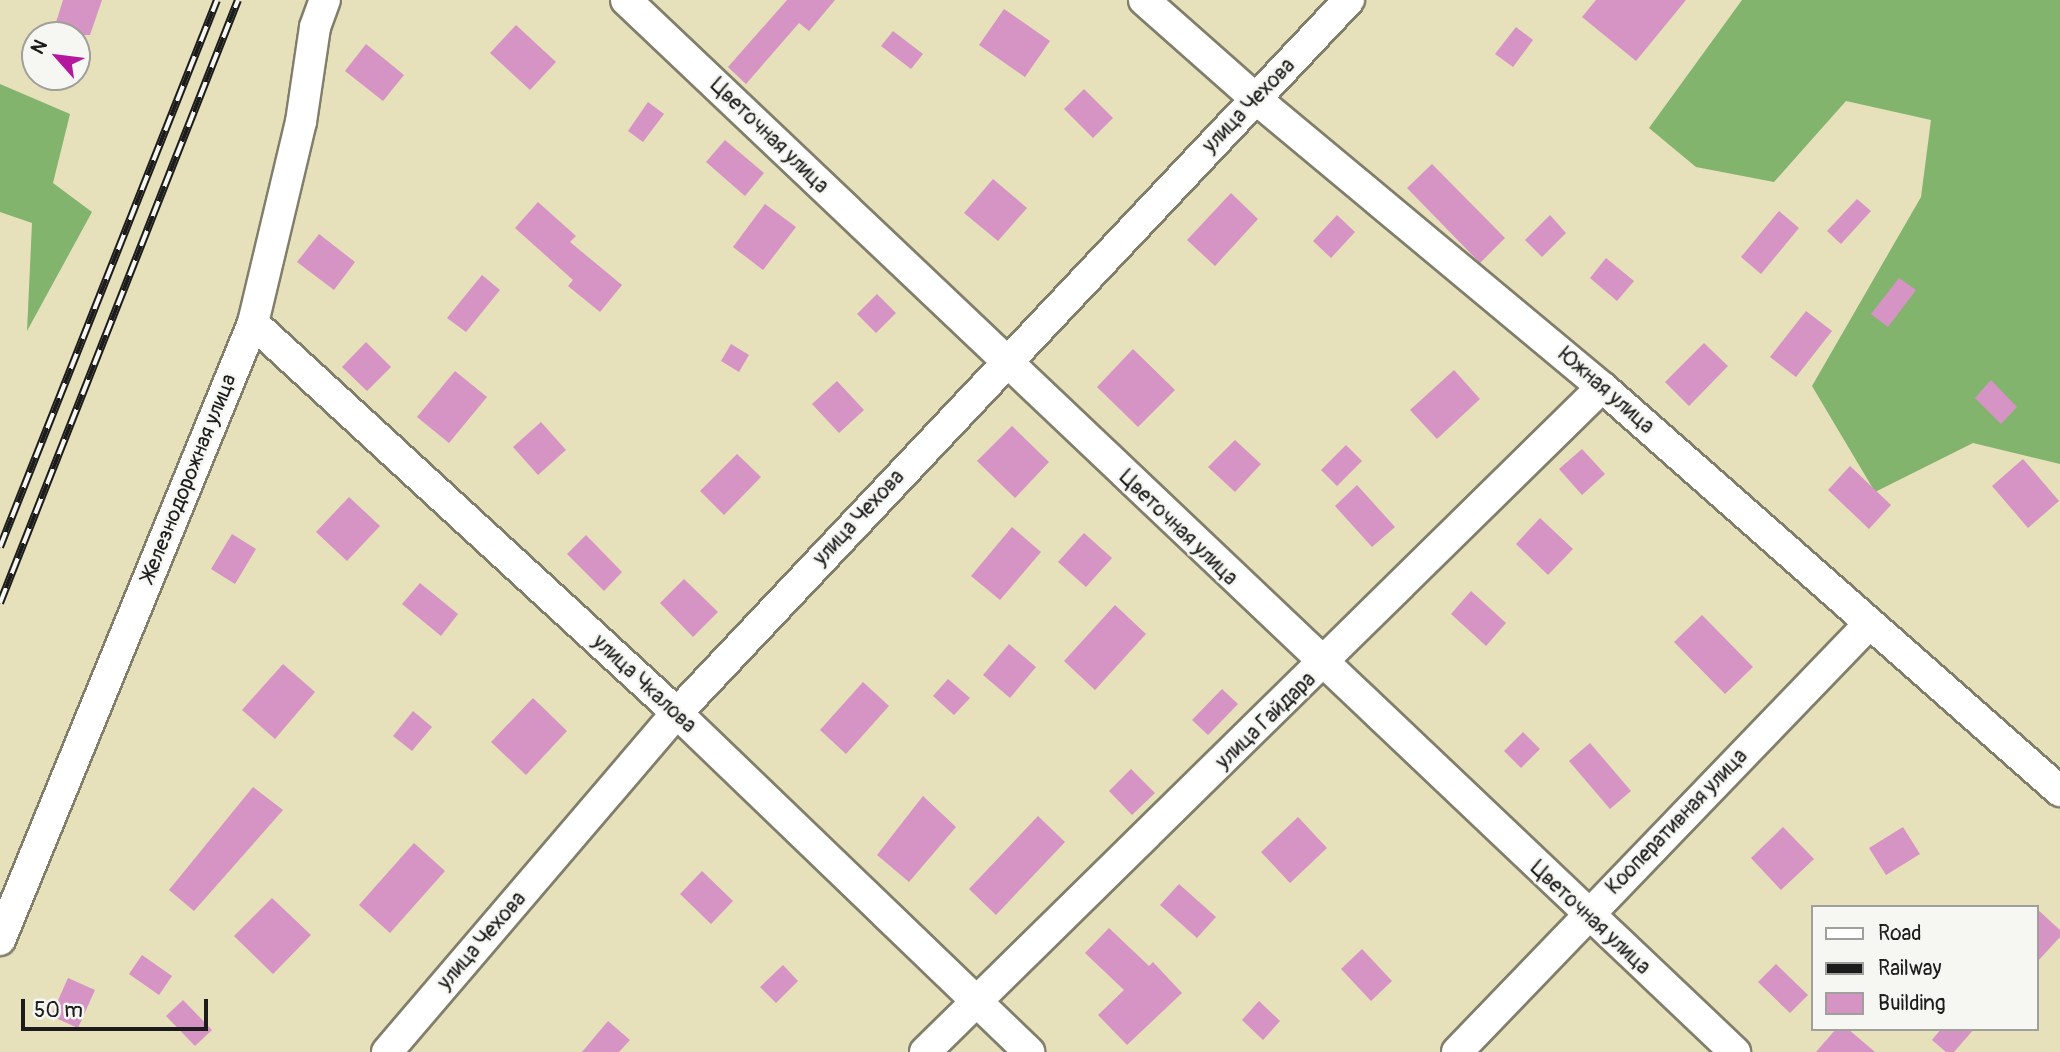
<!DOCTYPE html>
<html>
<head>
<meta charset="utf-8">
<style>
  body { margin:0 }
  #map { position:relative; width:2060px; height:1052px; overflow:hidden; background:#e6e0bb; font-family:Pangolin,sans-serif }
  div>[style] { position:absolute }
  .forest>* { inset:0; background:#83b46e }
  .building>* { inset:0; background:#d594c4 }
  .roads { filter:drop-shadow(2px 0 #817e6c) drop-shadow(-2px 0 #817e6c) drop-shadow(0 2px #817e6c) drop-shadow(0 -2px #817e6c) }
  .minor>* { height:30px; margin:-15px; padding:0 15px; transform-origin:15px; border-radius:15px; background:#fff }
  .rail>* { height:8px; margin-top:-4px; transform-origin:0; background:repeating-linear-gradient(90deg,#f6f6f2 0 16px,#1c1c1c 0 32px); box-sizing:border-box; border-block:2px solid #1c1c1c }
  span { translate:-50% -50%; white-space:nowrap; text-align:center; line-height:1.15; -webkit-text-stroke:5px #f6f6f2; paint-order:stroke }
  .street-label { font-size:21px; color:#1c1c1c }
  .legend { position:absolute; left:1811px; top:905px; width:228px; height:126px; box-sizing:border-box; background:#f6f6f2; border:2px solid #9f9f9c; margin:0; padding:9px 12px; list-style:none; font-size:21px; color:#1c1c1c }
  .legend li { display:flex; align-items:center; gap:14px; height:35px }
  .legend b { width:35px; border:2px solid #9f9f9c }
  .north { position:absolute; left:21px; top:21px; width:70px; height:70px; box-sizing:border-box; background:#f6f6f2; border:2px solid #9f9f9c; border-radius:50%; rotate:298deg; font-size:19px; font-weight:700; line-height:28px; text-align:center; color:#1c1c1c }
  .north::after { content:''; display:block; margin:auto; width:24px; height:32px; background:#b5179e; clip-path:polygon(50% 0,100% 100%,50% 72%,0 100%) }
  .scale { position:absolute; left:21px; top:999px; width:187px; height:32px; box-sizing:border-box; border:4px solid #1c1c1c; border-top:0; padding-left:9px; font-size:21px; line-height:24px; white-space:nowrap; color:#1c1c1c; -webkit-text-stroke:5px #f6f6f2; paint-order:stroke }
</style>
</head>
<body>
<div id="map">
  <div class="forest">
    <div style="clip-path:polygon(1742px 0,2060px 0,2060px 464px,1973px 443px,1875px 492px,1812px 386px,1921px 197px,1931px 120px,1846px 101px,1774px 182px,1696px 167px,1649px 128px)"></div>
    <div style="clip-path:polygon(0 84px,70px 114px,53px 183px,92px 212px,27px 331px,32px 223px,0 212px)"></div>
  </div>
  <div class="building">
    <div style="clip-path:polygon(63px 0,102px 0,90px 35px,52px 35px)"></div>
    <div style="clip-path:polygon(787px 0,835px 0,809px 31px,799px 23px,746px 84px,728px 67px)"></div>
    <div style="clip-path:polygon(1596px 0,1686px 0,1636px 61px,1582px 17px)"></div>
    <div style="clip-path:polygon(1004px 9px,1050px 41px,1025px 77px,979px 45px)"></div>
    <div style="clip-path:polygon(516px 25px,556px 62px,530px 90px,490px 53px)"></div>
    <div style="clip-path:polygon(1516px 27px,1533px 40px,1513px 67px,1495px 54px)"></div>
    <div style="clip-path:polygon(893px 31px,923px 54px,911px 69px,881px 46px)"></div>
    <div style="clip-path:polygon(366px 44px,404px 75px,383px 101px,345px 71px)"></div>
    <div style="clip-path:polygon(1084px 89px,1113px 118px,1093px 138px,1064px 109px)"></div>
    <div style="clip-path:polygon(648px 102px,664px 114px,643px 142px,628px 131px)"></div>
    <div style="clip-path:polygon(725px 140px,764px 173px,745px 196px,706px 162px)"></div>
    <div style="clip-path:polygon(1432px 164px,1505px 238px,1480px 263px,1407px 188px)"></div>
    <div style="clip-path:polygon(993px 179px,1027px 208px,998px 241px,964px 213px)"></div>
    <div style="clip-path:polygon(1231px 193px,1258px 219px,1215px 266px,1187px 240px)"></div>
    <div style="clip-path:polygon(1857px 199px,1871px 211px,1841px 244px,1827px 231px)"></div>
    <div style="clip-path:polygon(538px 202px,576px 236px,570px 242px,622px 285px,600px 312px,568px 286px,573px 280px,515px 228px)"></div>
    <div style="clip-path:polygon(765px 204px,796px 227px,763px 270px,733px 247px)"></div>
    <div style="clip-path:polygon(1779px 211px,1799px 228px,1761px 274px,1741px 257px)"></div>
    <div style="clip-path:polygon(1337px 215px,1355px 232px,1331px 258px,1313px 241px)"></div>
    <div style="clip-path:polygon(1550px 215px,1566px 233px,1542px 257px,1525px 240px)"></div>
    <div style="clip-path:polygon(319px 234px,355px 262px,334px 290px,297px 262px)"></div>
    <div style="clip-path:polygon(1606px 258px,1634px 281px,1617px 301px,1590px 278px)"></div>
    <div style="clip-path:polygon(482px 275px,500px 290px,466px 332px,447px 318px)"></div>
    <div style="clip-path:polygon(1899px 278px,1916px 290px,1888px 327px,1871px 314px)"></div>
    <div style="clip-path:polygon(877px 294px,896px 313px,876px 333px,857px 314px)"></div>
    <div style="clip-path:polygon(1806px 311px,1832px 331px,1796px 377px,1770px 357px)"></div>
    <div style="clip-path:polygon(366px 342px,391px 367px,367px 391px,342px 367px)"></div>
    <div style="clip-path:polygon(1704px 343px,1728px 366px,1689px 406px,1665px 382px)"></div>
    <div style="clip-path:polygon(731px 344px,749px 355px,739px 372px,721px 361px)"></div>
    <div style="clip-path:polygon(1133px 349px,1175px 390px,1138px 427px,1097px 387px)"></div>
    <div style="clip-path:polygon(1454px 370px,1480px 399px,1437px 439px,1410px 410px)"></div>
    <div style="clip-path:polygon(455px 371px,487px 397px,449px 443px,417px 417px)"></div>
    <div style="clip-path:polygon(1991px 380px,2017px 407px,2001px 424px,1975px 398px)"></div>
    <div style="clip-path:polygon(837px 381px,864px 410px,839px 433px,812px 404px)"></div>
    <div style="clip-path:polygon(541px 422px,566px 450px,538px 475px,513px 447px)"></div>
    <div style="clip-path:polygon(1012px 426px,1049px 462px,1015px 498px,977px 461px)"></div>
    <div style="clip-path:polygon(1235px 440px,1261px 464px,1235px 492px,1208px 467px)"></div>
    <div style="clip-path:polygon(1346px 445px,1362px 461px,1337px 486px,1321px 470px)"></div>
    <div style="clip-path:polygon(1582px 449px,1605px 474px,1582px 495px,1559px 469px)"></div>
    <div style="clip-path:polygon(737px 454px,761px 477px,724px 515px,700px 491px)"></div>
    <div style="clip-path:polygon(2023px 459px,2059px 501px,2028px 528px,1992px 486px)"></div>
    <div style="clip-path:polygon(1850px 466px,1891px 505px,1869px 529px,1828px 490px)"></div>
    <div style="clip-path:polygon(1357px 485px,1395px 527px,1372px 547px,1335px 506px)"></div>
    <div style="clip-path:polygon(349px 497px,380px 526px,347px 561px,316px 532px)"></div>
    <div style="clip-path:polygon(1540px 518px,1573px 549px,1548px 575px,1516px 544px)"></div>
    <div style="clip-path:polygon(1012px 527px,1041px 552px,1000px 600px,971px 576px)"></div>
    <div style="clip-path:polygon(1084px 533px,1112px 558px,1086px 587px,1058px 562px)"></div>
    <div style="clip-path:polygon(232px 534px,256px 549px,235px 584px,211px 569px)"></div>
    <div style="clip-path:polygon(586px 535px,622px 572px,604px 591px,567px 554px)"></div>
    <div style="clip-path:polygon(684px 579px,718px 612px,693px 637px,660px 603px)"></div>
    <div style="clip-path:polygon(420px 583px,458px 614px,441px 636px,402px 604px)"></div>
    <div style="clip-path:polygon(1471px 591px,1506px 623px,1486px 646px,1451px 614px)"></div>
    <div style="clip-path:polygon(1115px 605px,1146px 634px,1095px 690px,1064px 661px)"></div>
    <div style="clip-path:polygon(1702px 615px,1753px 667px,1725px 694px,1674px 642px)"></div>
    <div style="clip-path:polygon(1009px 644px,1036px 667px,1010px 698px,983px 675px)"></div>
    <div style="clip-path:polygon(283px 664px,315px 692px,275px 739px,242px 710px)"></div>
    <div style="clip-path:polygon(948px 679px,970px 698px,954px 715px,933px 696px)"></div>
    <div style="clip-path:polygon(863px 682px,889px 706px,846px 754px,820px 730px)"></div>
    <div style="clip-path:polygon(1222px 689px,1238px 704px,1208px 735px,1192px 720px)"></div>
    <div style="clip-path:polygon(533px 698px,567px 731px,526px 775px,491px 742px)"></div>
    <div style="clip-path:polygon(413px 711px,432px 727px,412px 751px,393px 736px)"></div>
    <div style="clip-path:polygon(1523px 732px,1540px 749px,1521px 768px,1504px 751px)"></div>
    <div style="clip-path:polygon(1590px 743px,1631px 791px,1610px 809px,1569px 761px)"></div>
    <div style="clip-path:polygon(1131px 769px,1155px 793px,1132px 815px,1109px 791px)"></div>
    <div style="clip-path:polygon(253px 787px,283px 810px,194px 911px,169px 890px)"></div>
    <div style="clip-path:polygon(923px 796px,956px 827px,909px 882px,877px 855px)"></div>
    <div style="clip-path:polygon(1038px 816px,1065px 842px,996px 915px,969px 889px)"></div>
    <div style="clip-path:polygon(1298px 817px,1327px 848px,1290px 883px,1261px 852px)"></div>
    <div style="clip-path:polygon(1783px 827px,1814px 859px,1781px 890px,1751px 858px)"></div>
    <div style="clip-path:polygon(1903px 827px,1920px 854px,1886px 875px,1869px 848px)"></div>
    <div style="clip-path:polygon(414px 843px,445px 871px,390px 933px,359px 905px)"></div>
    <div style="clip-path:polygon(702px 871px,733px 901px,711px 924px,680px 894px)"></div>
    <div style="clip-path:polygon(1179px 884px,1216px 917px,1197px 938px,1160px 905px)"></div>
    <div style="clip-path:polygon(272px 898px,311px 935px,273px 974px,234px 936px)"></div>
    <div style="clip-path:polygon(2037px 909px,2060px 930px,2060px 937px,2037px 962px)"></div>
    <div style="clip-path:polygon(1109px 928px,1149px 966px,1153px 962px,1182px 993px,1127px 1045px,1098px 1015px,1124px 990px,1085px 953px)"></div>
    <div style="clip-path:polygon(1362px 949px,1392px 981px,1371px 1001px,1341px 969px)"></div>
    <div style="clip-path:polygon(142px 955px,172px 976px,159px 995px,129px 974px)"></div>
    <div style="clip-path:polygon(1776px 964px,1808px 995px,1790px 1013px,1758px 982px)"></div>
    <div style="clip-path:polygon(783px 965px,798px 981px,776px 1003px,760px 987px)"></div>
    <div style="clip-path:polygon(68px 978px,95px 990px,78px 1028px,51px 1016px)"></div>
    <div style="clip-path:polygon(183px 1000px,212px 1030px,195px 1046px,166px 1016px)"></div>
    <div style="clip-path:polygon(1259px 1001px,1280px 1021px,1263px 1040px,1242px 1020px)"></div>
    <div style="clip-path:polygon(608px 1021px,630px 1040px,619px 1052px,582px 1052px)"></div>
    <div style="clip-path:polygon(1836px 1029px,1848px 1029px,1875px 1052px,1816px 1052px)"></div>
    <div style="clip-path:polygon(1941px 1029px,1974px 1029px,1954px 1052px,1946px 1052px,1932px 1040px)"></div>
  </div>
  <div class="roads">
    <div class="minor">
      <div style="left:626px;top:0;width:1529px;rotate:43.49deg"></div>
      <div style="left:1144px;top:0;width:149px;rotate:41.5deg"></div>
      <div style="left:1256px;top:99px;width:450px;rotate:39.8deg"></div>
      <div style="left:1602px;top:387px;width:611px;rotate:41.42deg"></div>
      <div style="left:253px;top:323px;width:576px;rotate:42.61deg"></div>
      <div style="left:677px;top:713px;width:489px;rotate:43.9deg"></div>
      <div style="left:0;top:940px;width:667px;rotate:-67.7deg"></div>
      <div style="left:253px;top:323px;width:207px;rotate:-76.6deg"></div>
      <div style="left:301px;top:122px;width:96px;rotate:-81.6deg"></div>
      <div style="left:315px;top:27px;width:29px;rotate:-70deg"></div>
      <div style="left:387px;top:1052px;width:446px;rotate:-49.5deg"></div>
      <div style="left:677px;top:713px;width:980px;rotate:-46.7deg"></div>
      <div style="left:925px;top:1052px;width:949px;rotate:-44.49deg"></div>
      <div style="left:1457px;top:1052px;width:594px;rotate:-46.09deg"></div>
    </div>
  </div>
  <div class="rail">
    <div style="left:0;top:547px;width:588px;rotate:-68.36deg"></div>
    <div style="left:0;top:603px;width:648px;rotate:-68.46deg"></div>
  </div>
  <div class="street-label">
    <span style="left:1249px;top:106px;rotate:-46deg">улица Чехова</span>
    <span style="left:769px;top:136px;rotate:44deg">Цветочная улица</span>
    <span style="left:1606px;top:391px;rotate:41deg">Южная улица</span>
    <span style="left:189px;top:478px;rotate:-68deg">Железнодорожная улица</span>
    <span style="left:859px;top:518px;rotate:-47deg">улица Чехова</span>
    <span style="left:1178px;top:528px;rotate:44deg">Цветочная улица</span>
    <span style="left:644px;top:684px;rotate:43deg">улица Чкалова</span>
    <span style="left:1266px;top:721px;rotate:-44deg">улица Гайдара</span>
    <span style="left:1677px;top:822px;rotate:-46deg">Кооперативная улица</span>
    <span style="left:1590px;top:918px;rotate:43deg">Цветочная улица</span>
    <span style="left:482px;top:941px;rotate:-49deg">улица Чехова</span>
  </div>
  <ul class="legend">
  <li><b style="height:9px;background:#fff"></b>Road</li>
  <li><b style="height:9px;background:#1c1c1c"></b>Railway</li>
  <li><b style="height:19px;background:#d594c4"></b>Building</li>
  </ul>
  <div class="north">N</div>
  <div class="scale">50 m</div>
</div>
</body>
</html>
